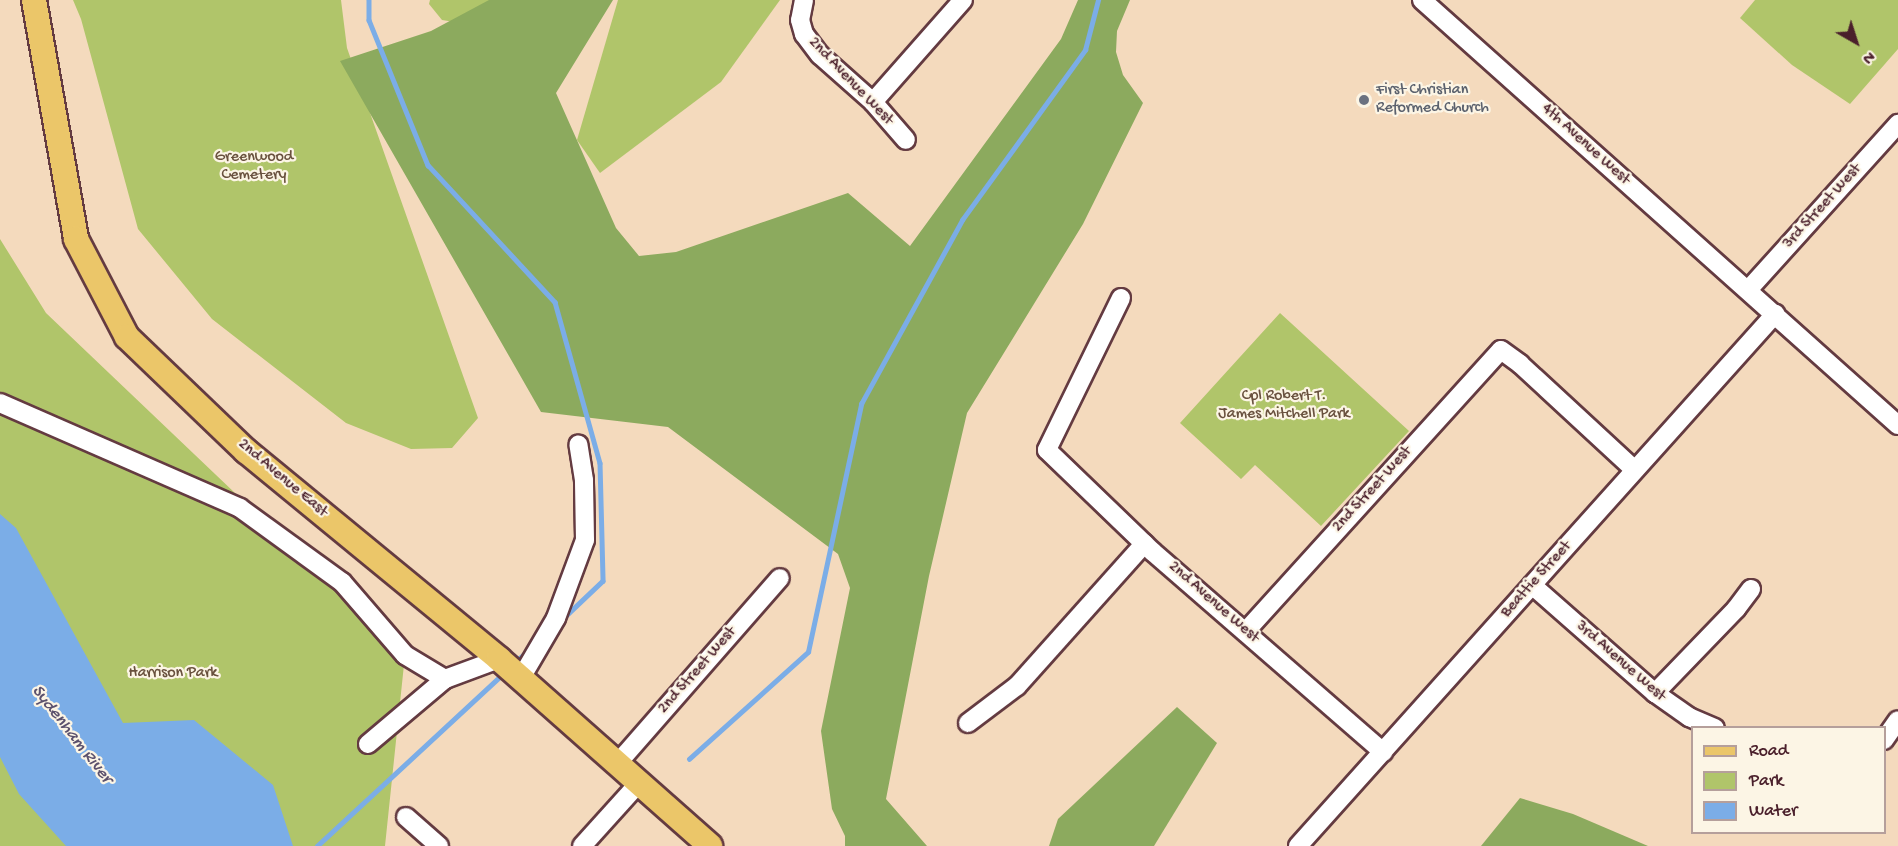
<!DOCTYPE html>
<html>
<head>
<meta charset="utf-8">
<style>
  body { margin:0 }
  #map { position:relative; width:1898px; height:846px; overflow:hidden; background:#f4dabd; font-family:"Gochi Hand",sans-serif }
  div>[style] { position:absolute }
  .green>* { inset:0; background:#b0c56a }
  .forest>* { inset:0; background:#8caa5e }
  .water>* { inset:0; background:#7bade7 }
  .stream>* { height:4.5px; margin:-2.25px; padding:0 2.25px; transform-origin:2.25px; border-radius:2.25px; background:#7bade7 }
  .roads { filter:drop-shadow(2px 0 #643b41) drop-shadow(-2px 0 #643b41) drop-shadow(0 2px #643b41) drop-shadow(0 -2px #643b41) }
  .minor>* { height:18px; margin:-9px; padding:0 9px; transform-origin:9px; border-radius:9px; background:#fff }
  .major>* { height:24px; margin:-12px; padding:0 12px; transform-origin:12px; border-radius:12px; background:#ebc669 }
  .dots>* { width:16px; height:16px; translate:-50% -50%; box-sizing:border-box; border:3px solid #fcf5e5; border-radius:50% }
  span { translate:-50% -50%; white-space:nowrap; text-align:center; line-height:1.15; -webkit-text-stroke:4.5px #fcf5e5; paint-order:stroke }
  .street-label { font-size:16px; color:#4a1f2b }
  .worship-label { font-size:16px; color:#5b616d }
  .left { translate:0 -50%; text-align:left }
  .park-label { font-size:16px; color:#69513e }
  .water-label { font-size:18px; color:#5b516d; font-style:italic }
  .legend { position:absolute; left:1691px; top:726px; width:195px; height:108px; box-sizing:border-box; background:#fcf5e5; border:2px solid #b59f9b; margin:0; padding:8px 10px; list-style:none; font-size:18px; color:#4a1f2b }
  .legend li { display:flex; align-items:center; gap:12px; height:30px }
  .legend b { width:30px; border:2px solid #b59f9b }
  .north { position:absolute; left:1826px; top:12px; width:60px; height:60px; -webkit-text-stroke:4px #fcf5e5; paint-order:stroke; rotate:141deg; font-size:16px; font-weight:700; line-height:24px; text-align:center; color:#4a1f2b }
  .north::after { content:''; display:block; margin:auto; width:21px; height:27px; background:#4a1f2b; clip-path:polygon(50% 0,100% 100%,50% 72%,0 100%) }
</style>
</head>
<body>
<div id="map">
  <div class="green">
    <div style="clip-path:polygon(73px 0,341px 0,347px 48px,478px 418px,452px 448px,411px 449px,346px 423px,212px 319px,138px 229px,81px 19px)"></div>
    <div style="clip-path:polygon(430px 0,506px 0,479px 26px,442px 20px,429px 4px)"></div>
    <div style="clip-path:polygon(618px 0,780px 0,721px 82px,600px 173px,577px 140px)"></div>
    <div style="clip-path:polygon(1755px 0,1898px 0,1898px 49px,1850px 104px,1792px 65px,1740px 18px)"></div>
    <div style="clip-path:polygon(0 239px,46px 313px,405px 655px,385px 846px,0 846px)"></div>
    <div style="clip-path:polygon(1280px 313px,1409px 431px,1321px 526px,1255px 465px,1241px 479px,1180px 423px)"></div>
  </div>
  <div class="forest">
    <div style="clip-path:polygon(489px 0,613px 0,556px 93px,616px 228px,639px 256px,676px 252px,848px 193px,910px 246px,1061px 39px,1078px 0,1130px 0,1117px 31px,1116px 52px,1123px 75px,1143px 103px,1083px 224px,967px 413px,929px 576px,886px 799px,927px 846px,845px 846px,845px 836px,832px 809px,821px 731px,850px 588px,838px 554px,668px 427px,541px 412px,340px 61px,431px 31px)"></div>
    <div style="clip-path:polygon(1177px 707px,1217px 743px,1154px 846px,1049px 846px,1058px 819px)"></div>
    <div style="clip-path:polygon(1520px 798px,1573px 814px,1648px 846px,1481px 846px)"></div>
  </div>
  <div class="water">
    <div style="clip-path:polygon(0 514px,16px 528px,123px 723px,194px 720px,273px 785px,293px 846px,66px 846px,19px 794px,0 757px)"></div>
  </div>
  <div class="stream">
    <div style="left:369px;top:0;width:20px;rotate:90deg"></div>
    <div style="left:369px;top:20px;width:157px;rotate:67.9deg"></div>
    <div style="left:428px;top:165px;width:187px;rotate:47.2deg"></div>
    <div style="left:555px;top:302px;width:167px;rotate:74.4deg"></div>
    <div style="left:600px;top:463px;width:118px;rotate:88.5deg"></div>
    <div style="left:603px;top:581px;width:54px;rotate:136.5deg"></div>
    <div style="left:515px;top:662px;width:18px;rotate:-41deg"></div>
    <div style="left:689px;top:759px;width:160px;rotate:-42deg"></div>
    <div style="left:808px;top:652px;width:254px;rotate:-77.9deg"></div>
    <div style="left:861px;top:404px;width:210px;rotate:-61.2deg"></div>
    <div style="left:962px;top:220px;width:210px;rotate:-54.1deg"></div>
    <div style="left:1085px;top:50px;width:52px;rotate:-75.4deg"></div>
    <div style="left:317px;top:846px;width:256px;rotate:-42.8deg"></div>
  </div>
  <div class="roads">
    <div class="minor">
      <div style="left:804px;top:0;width:20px;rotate:101deg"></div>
      <div style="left:800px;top:20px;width:15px;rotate:74deg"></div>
      <div style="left:804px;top:34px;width:26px;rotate:53deg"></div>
      <div style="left:820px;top:55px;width:71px;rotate:41.6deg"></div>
      <div style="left:873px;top:102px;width:50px;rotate:49deg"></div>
      <div style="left:1422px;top:0;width:638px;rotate:41.76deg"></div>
      <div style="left:873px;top:102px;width:136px;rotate:-48.6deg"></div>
      <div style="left:1748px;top:290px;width:224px;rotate:-47.9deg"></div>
      <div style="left:1121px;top:298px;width:169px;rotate:116deg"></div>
      <div style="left:1047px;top:450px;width:147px;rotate:43.9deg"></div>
      <div style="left:1153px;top:552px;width:305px;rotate:41deg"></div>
      <div style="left:0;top:403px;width:262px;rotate:23.6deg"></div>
      <div style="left:240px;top:508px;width:126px;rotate:36deg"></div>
      <div style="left:342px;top:582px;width:96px;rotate:49.2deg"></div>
      <div style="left:405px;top:655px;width:47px;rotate:31deg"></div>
      <div style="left:1532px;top:585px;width:164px;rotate:41.3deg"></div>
      <div style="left:1655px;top:693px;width:42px;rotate:35.2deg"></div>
      <div style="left:1689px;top:717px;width:28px;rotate:23deg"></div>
      <div style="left:1246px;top:631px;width:379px;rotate:-47.8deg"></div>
      <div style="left:1501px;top:350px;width:24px;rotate:36deg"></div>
      <div style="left:1520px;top:364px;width:156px;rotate:42.7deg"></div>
      <div style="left:521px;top:678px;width:69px;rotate:-59.7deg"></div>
      <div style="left:556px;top:618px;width:83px;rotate:-69.6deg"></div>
      <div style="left:585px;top:540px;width:60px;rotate:-91deg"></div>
      <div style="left:584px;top:480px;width:36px;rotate:-99deg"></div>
      <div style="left:1655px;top:693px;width:117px;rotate:-46deg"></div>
      <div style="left:1736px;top:609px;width:25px;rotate:-53deg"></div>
      <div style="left:968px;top:723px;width:61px;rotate:-37.1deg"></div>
      <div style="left:1017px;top:686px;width:191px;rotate:-48.2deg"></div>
      <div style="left:1884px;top:740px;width:24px;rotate:-55deg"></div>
      <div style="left:368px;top:744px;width:101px;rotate:-40.2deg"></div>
      <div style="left:445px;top:679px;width:58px;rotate:-20.3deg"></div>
      <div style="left:617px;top:764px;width:247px;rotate:-48.8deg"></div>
      <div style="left:406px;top:817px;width:44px;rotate:41.3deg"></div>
      <div style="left:582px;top:846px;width:85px;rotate:-47.9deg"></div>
      <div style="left:1298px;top:846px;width:715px;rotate:-48.12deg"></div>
    </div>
    <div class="major">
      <div style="left:34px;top:0;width:243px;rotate:80deg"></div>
      <div style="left:76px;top:239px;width:110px;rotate:62.5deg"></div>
      <div style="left:127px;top:337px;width:165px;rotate:43.8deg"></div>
      <div style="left:246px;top:451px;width:328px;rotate:39.4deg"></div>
      <div style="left:499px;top:659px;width:282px;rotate:41.5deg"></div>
    </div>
  </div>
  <div class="dots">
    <div style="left:1364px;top:100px;background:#6b7280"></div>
  </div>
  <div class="street-label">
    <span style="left:850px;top:82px;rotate:46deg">2nd Avenue West</span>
    <span style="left:1585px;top:145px;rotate:42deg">4th Avenue West</span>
    <span style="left:1823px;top:207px;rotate:-48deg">3rd Street West</span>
    <span style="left:282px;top:479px;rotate:40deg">2nd Avenue East</span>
    <span style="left:1373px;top:490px;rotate:-48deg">2nd Street West</span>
    <span style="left:1537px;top:580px;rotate:-48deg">Beattie Street</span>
    <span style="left:1213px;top:603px;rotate:41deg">2nd Avenue West</span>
    <span style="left:1620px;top:662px;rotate:41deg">3rd Avenue West</span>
    <span style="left:698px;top:671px;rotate:-49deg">2nd Street West</span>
  </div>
  <div class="worship-label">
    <span class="left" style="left:1376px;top:100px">First Christian<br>Reformed Church</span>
  </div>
  <div class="park-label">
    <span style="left:254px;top:167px">Greenwood<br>Cemetery</span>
    <span style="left:1284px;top:406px">Cpl Robert T.<br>James Mitchell Park</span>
    <span style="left:173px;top:674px">Harrison Park</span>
  </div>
  <div class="water-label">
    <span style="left:71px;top:735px;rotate:52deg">Sydenham River</span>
  </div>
  <ul class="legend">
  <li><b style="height:8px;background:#ebc669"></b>Road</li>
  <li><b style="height:16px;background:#b0c56a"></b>Park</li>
  <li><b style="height:16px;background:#7bade7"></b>Water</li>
  </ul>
  <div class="north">N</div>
</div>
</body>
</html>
